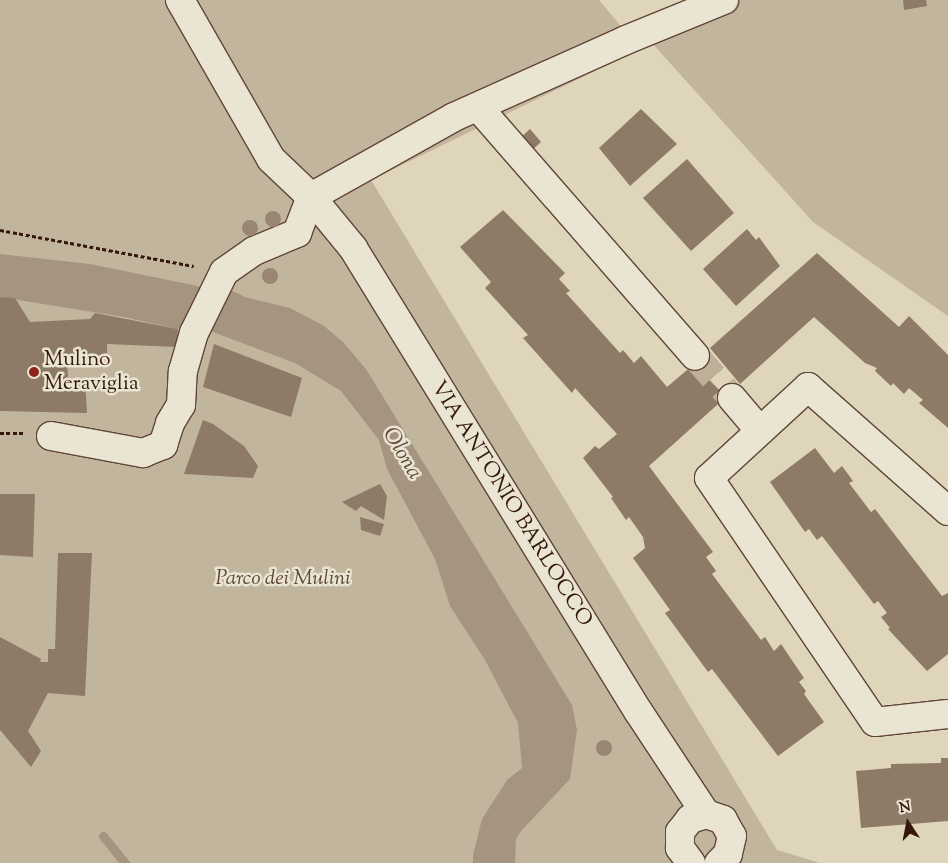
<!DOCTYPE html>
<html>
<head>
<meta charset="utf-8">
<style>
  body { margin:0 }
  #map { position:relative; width:948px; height:863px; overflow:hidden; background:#dfd5bb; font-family:"Sorts Mill Goudy",serif }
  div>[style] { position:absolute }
  .green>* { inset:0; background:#c2b59d }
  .water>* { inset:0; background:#a5947f }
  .stream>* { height:9px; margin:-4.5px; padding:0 4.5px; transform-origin:4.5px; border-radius:4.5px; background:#a5947f }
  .building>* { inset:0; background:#8d7a67 }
  .minor-tunnel>* { height:28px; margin-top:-14px; transform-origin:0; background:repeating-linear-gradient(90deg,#bdaf98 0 28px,transparent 0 42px) }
  .path>* { height:3px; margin-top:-1.5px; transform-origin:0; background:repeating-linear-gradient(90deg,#35170b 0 4px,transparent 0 6.5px) }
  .roads { filter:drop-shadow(1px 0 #604637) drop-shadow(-1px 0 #604637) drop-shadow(0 1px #604637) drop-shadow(0 -1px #604637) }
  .minor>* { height:28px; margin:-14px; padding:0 14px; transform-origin:14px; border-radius:14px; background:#eae4d3 }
  .trees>* { width:16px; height:16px; margin:-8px; border-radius:50%; background:#998672 }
  .dots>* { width:14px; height:14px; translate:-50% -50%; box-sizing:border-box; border:2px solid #eae4d3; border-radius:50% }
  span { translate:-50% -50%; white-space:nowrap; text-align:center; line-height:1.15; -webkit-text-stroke:5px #eae4d3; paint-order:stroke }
  .poi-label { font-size:21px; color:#35170b }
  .left { translate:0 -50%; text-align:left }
  .street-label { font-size:21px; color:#35170b }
  .park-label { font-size:21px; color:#5f4637; font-style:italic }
  .water-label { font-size:22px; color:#624939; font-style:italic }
  .north { position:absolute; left:883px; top:798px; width:50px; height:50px; -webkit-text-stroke:4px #eae4d3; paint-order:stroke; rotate:349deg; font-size:14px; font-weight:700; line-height:20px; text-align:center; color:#35170b }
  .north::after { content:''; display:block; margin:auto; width:18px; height:22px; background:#35170b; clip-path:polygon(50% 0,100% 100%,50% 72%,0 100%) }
</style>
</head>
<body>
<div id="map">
  <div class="green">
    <div style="clip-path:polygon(0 0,599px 0,640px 49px,371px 180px,777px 850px,820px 863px,0 863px)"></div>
    <div style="clip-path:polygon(728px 0,948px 0,948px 316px,813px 222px,643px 33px)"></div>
  </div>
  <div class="water">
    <div style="clip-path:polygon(0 254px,90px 264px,207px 288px,227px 288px,245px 297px,290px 308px,324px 326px,343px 342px,366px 369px,572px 705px,577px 730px,570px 779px,521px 831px,516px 839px,515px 863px,473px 863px,473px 855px,482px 819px,507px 780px,522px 768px,518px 723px,485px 660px,450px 606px,435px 559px,387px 469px,379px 440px,341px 391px,295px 363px,189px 323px,178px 329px,124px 317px,0 297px)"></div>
  </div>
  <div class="stream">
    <div style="left:103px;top:836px;width:35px;rotate:51deg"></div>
  </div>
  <div class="building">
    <div style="clip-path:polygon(903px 0,926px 0,927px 6px,904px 10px)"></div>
    <div style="clip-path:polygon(641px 109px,677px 144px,630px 186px,599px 148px)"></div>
    <div style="clip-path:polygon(530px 129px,541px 142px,528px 154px,517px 141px)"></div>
    <div style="clip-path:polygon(687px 159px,734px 213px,691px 251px,643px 198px)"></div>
    <div style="clip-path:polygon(503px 210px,565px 273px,559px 279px,570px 291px,566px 293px,620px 353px,623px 350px,634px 363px,641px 356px,667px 387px,694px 364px,726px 397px,649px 466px,713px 552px,706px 557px,716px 571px,712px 574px,761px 640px,765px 637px,774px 651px,781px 644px,804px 678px,799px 682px,806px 691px,804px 694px,824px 722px,778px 756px,712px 669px,708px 672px,665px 613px,670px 610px,633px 558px,645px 548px,643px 537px,629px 517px,626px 520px,611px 498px,613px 497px,583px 458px,595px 446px,599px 449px,617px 434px,575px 388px,572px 393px,523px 338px,528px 335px,485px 288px,491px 282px,460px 247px)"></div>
    <div style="clip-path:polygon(747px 229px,756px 240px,759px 237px,780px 266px,736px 306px,703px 269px)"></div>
    <div style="clip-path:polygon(817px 253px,899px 327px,909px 316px,948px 355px,948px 428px,919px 403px,923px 400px,909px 388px,904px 394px,893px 383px,891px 386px,875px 371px,877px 368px,865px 363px,814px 317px,740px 384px,710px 348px)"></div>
    <div style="clip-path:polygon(0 297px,15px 298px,30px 322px,90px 319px,95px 313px,178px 329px,177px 347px,107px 344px,107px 353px,87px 361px,67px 363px,69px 386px,85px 382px,87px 413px,0 411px)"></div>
    <div style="clip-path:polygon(214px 344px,302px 378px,291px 417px,203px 387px)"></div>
    <div style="clip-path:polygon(203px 420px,213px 424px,244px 446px,258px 466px,253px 478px,184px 474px)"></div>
    <div style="clip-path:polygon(815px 448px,834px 473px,842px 466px,853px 481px,849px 483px,871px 512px,875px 509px,942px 596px,948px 593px,948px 654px,927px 671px,888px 629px,890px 628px,881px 617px,887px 613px,878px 601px,874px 604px,822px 536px,817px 540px,809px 529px,805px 532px,770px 482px)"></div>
    <div style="clip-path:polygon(380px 484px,387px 496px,384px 520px,361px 506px,356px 511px,342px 502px)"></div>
    <div style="clip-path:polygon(0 494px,35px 494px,33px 557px,0 555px)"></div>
    <div style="clip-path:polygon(360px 517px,384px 524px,380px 536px,361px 530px)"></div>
    <div style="clip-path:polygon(58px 553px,92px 553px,85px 696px,48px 693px,28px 731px,41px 751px,31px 767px,0 730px,0 637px,41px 659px,40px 662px,48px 662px,48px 649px,55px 649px)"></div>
    <div style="clip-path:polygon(941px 758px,948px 758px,948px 821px,861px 828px,856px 771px,891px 768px,891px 764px,941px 763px)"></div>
  </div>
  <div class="minor-tunnel">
    <div style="left:695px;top:356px;width:56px;rotate:48.6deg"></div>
  </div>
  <div class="path">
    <div style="left:0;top:230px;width:197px;rotate:10.5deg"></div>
    <div style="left:0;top:433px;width:24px"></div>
  </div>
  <div class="roads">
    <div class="minor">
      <div style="left:180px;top:0;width:183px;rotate:60.2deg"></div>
      <div style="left:271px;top:159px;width:55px;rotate:43.5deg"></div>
      <div style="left:311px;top:197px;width:66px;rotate:50.5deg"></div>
      <div style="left:353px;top:248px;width:544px;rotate:58.39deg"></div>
      <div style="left:638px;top:711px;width:123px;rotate:56.6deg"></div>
      <div style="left:478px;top:107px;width:330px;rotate:48.9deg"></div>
      <div style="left:311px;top:197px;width:164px;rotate:-29.2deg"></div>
      <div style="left:454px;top:117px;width:188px;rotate:-24.1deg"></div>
      <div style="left:626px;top:40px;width:106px;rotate:-22.2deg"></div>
      <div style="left:732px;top:398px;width:43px;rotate:49.7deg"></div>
      <div style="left:51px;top:436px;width:94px;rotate:10.5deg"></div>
      <div style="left:143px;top:453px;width:22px;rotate:-22deg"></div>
      <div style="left:163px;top:445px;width:23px;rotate:-72deg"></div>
      <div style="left:170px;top:423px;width:21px;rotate:-59deg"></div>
      <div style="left:181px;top:405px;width:34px;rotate:-87deg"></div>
      <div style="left:183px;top:371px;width:40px;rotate:-74deg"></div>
      <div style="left:194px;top:333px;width:68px;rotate:-63.8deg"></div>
      <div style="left:224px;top:272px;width:37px;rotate:-35deg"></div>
      <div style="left:254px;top:251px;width:47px;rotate:-22.7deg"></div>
      <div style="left:297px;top:233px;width:39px;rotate:-69deg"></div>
      <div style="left:948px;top:511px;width:187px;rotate:-138.5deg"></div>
      <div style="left:808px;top:387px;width:134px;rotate:137.4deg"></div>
      <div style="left:709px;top:478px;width:295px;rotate:55.8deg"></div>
      <div style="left:875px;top:722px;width:73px;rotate:-6.3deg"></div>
      <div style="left:691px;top:863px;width:19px;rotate:-126deg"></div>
      <div style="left:680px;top:848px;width:16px;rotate:-90deg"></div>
      <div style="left:680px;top:832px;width:16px;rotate:-52deg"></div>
      <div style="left:690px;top:819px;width:17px;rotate:-17deg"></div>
      <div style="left:706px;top:814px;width:18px;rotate:19deg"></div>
      <div style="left:723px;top:820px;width:18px;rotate:61deg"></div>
      <div style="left:732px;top:836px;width:18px;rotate:103deg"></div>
      <div style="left:728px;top:854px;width:13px;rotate:135deg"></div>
    </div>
  </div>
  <div class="trees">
    <div style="left:273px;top:219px"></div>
    <div style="left:250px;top:228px"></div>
    <div style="left:270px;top:276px"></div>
    <div style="left:604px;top:748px"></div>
  </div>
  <div class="dots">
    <div style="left:34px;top:372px;background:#8f2418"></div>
  </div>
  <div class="poi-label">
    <span class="left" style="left:44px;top:372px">Mulino<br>Meraviglia</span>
  </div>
  <div class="street-label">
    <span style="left:511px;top:504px;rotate:58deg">VIA ANTONIO BARLOCCO</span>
  </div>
  <div class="park-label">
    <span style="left:283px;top:579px">Parco dei Mulini</span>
  </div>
  <div class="water-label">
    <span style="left:401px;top:454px;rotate:59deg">Olona</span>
  </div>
  <div class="north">N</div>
</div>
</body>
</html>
